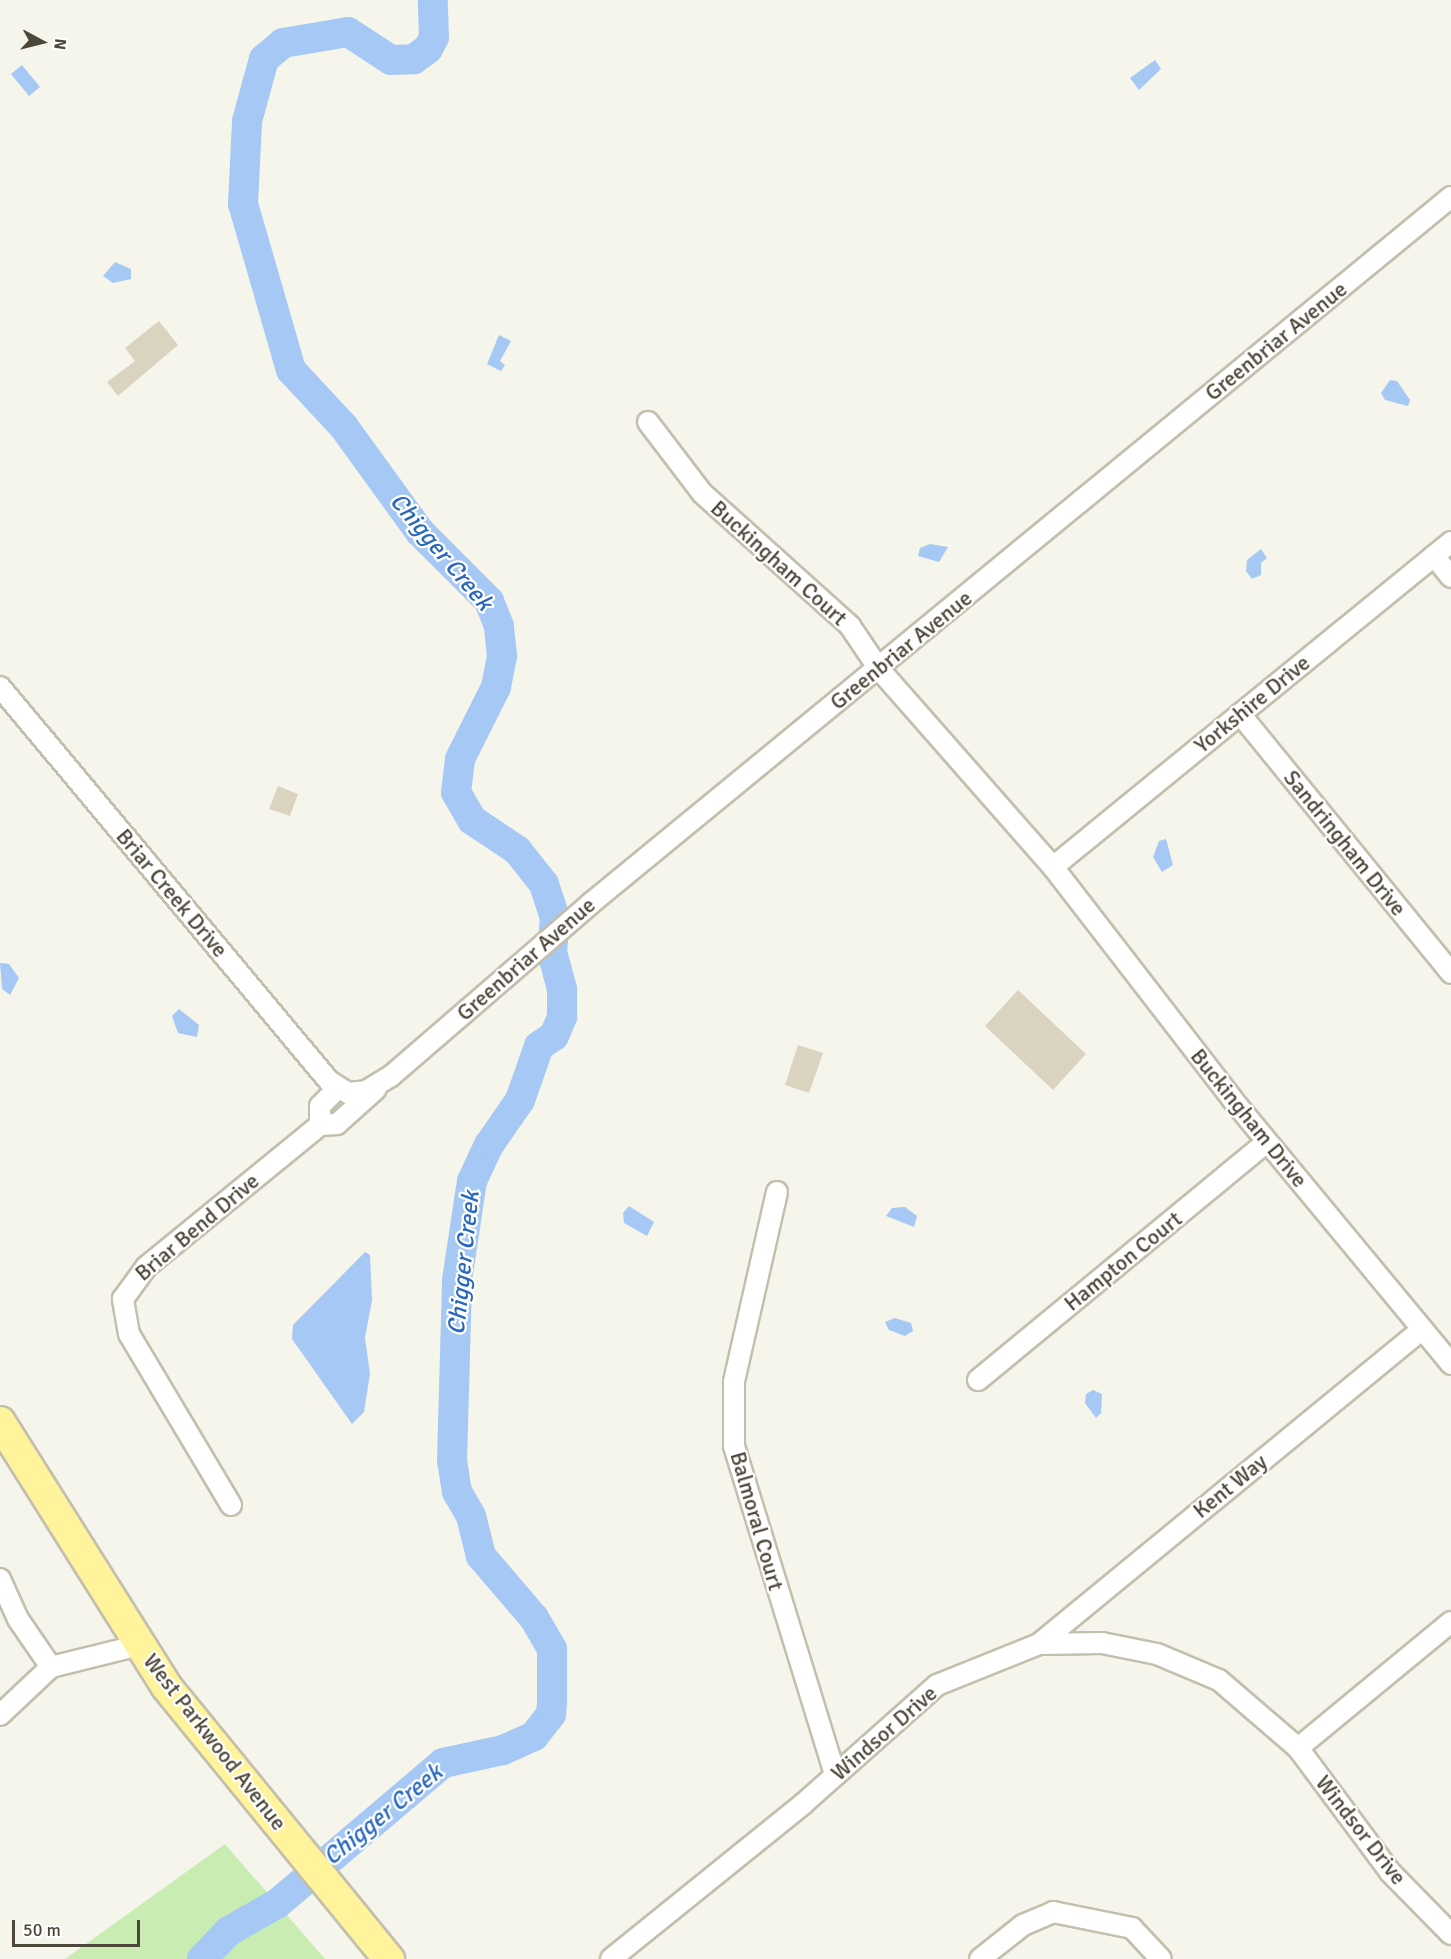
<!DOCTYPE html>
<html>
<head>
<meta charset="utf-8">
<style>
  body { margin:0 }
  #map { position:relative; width:1451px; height:1959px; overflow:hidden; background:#f6f5ec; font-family:Signika,sans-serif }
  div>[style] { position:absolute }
  .green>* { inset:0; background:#c9ecb3 }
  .water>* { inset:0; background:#a6c8f4 }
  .river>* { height:30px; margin:-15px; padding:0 15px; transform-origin:15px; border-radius:15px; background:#a6c8f4 }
  .building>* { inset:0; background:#d9d3c0 }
  .roads { filter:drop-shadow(2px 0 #c3bfad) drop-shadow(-2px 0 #c3bfad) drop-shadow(0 2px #c3bfad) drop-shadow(0 -2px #c3bfad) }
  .street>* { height:20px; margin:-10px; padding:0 10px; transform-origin:10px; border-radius:10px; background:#fff }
  .primary>* { height:30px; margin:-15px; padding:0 15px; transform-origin:15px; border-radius:15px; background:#fff39c }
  span { translate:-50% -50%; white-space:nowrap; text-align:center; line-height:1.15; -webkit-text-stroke:4.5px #fff; paint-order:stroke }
  .street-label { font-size:22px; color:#4c4738 }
  .water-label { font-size:24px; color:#2a68be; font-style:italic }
  .north { position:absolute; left:12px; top:12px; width:60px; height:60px; -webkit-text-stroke:4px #fff; paint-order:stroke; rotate:97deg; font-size:16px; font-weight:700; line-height:24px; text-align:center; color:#4c4738 }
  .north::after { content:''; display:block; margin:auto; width:21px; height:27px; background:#4c4738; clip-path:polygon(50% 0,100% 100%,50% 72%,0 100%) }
  .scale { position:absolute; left:12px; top:1920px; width:128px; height:27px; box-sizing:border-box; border:3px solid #4c4738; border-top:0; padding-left:8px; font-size:18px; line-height:21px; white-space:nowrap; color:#4c4738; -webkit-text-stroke:4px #fff; paint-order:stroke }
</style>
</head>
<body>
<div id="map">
  <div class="green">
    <div style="clip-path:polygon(225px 1844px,325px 1959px,65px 1959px)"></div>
  </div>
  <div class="water">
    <div style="clip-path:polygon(1155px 60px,1161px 69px,1139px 90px,1130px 78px)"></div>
    <div style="clip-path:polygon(22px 65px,40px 87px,29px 96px,11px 74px)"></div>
    <div style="clip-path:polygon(115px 262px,131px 269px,131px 279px,113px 283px,103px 276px)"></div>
    <div style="clip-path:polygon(499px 335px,511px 341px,500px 361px,505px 365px,501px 371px,487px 364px)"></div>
    <div style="clip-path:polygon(1390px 380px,1397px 381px,1410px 400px,1408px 406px,1385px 400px,1381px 393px)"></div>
    <div style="clip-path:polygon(930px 544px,948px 547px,939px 562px,918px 556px,920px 548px)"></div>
    <div style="clip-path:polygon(1261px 549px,1267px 558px,1261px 563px,1261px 575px,1252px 579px,1246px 571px,1247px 560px)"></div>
    <div style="clip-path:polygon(1166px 839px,1173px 865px,1162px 872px,1153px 857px,1159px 841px)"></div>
    <div style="clip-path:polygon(0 963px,9px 964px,19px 978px,10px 995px,2px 989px)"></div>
    <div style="clip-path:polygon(179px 1009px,199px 1025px,197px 1037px,178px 1033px,172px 1016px)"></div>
    <div style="clip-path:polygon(629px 1206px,654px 1222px,647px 1236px,624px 1223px,623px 1213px)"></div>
    <div style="clip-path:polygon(905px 1207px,917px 1216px,914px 1227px,886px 1216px,892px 1208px)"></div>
    <div style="clip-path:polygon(365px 1252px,370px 1255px,372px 1300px,365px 1338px,370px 1374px,364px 1412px,352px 1424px,292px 1339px,293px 1325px)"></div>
    <div style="clip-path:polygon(895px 1318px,911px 1323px,913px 1331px,905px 1336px,889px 1330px,885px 1322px)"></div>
    <div style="clip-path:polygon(1093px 1390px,1102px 1394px,1101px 1413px,1096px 1418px,1085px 1403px,1086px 1394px)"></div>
  </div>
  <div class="river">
    <div style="left:202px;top:1959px;width:39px;rotate:-46deg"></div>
    <div style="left:229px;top:1931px;width:56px;rotate:-29.7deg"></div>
    <div style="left:278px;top:1903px;width:216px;rotate:-40.3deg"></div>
    <div style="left:443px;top:1763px;width:61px;rotate:-12.2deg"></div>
    <div style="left:503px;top:1750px;width:34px;rotate:-24deg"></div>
    <div style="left:534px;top:1736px;width:28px;rotate:-52deg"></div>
    <div style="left:551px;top:1714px;width:12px;rotate:-85deg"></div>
    <div style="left:552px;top:1702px;width:53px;rotate:-90deg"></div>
    <div style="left:552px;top:1649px;width:36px;rotate:-120deg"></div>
    <div style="left:534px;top:1618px;width:82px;rotate:-130.5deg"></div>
    <div style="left:481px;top:1556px;width:41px;rotate:-104deg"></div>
    <div style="left:471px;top:1516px;width:28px;rotate:-120deg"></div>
    <div style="left:457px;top:1492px;width:31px;rotate:-99deg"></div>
    <div style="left:452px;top:1461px;width:181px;rotate:-88.4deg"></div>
    <div style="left:457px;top:1280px;width:100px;rotate:-81.4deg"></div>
    <div style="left:472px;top:1181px;width:40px;rotate:-65deg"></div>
    <div style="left:489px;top:1145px;width:55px;rotate:-55.4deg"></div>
    <div style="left:520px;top:1100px;width:57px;rotate:-70.6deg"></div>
    <div style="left:539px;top:1046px;width:18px;rotate:-34deg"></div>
    <div style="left:554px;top:1036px;width:21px;rotate:-67deg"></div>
    <div style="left:562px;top:1017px;width:28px;rotate:-90deg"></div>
    <div style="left:562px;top:989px;width:38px;rotate:-105deg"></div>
    <div style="left:552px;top:952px;width:34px;rotate:-85deg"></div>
    <div style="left:555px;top:918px;width:36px;rotate:-108deg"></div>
    <div style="left:544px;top:884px;width:43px;rotate:-128.5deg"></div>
    <div style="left:517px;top:850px;width:54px;rotate:-146.3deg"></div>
    <div style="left:472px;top:820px;width:32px;rotate:-120deg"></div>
    <div style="left:456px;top:792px;width:33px;rotate:-83deg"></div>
    <div style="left:460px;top:759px;width:80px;rotate:-63.4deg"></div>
    <div style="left:496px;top:687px;width:32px;rotate:-79deg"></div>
    <div style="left:502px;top:656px;width:30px;rotate:-96deg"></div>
    <div style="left:499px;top:626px;width:27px;rotate:-112deg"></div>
    <div style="left:489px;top:601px;width:98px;rotate:-135deg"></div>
    <div style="left:420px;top:532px;width:130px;rotate:-125.9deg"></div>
    <div style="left:344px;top:427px;width:78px;rotate:-132.9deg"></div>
    <div style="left:291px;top:370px;width:173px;rotate:-106.1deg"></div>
    <div style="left:243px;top:204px;width:83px;rotate:-87.2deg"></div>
    <div style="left:247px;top:121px;width:64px;rotate:-74.7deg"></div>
    <div style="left:264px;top:59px;width:25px;rotate:-40deg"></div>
    <div style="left:283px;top:43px;width:66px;rotate:-9.6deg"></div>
    <div style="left:348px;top:32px;width:51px;rotate:33.1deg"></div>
    <div style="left:391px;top:60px;width:23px;rotate:-2deg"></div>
    <div style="left:414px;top:59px;width:17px;rotate:-36deg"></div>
    <div style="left:428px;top:49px;width:13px;rotate:-63deg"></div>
    <div style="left:434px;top:37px;width:37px;rotate:-92deg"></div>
  </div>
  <div class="building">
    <div style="clip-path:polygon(159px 321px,178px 345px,118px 396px,107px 382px,135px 361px,125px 348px)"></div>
    <div style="clip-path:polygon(278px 786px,298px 794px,290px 816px,269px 809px)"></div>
    <div style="clip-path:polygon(1018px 990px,1086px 1054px,1053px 1090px,985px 1026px)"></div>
    <div style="clip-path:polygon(798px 1045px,823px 1053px,809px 1093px,785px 1085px)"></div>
  </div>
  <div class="roads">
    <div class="street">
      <div style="left:648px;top:422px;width:89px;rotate:52.7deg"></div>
      <div style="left:702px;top:493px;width:199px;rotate:41.9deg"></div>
      <div style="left:850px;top:626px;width:52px;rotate:56deg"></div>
      <div style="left:879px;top:669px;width:264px;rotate:48.7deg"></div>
      <div style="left:1053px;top:867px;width:293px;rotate:52.3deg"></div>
      <div style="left:1232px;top:1099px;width:344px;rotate:50.4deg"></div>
      <div style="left:1434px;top:556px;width:27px;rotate:51deg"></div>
      <div style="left:0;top:687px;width:513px;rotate:50.14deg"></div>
      <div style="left:329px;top:1081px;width:22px;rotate:32deg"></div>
      <div style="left:348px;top:1093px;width:18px;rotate:-6deg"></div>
      <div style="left:366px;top:1091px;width:29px;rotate:-31deg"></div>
      <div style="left:391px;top:1076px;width:263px;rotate:-40.8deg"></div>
      <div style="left:590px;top:904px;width:1114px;rotate:-39.39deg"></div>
      <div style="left:1240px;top:714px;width:334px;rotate:50.8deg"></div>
      <div style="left:1053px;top:867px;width:514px;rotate:-39.23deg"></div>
      <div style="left:320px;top:1125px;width:19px;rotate:-90deg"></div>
      <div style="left:320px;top:1106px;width:25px;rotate:-45deg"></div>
      <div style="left:777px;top:1192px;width:195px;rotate:102.8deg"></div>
      <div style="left:734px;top:1382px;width:64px;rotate:90deg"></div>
      <div style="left:734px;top:1446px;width:344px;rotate:72.9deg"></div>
      <div style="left:978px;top:1380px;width:374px;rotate:-39.5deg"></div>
      <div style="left:231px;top:1505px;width:199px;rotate:-120.8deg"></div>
      <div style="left:129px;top:1334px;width:36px;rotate:-100deg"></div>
      <div style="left:123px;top:1299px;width:39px;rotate:-54deg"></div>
      <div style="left:146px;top:1267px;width:225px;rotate:-39.2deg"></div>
      <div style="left:320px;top:1125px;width:17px;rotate:-3deg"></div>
      <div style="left:337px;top:1124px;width:52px;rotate:-41.9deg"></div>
      <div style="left:0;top:1579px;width:44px;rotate:65.8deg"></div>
      <div style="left:18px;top:1619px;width:58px;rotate:55.5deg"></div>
      <div style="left:1039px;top:1644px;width:496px;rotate:-39.4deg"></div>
      <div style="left:0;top:1715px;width:70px;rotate:-43.3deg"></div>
      <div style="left:51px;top:1667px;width:92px;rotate:-13.9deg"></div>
      <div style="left:1298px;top:1748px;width:198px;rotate:-39.5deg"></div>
      <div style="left:611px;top:1959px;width:247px;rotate:-38.9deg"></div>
      <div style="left:803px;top:1804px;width:179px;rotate:-41.6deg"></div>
      <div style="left:937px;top:1685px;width:110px;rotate:-21.9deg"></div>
      <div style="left:1039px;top:1644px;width:63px;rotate:-0.9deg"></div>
      <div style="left:1102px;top:1643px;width:56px;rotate:11.3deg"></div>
      <div style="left:1157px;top:1654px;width:67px;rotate:22.8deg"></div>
      <div style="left:1219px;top:1680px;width:104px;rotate:40.7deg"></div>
      <div style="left:1298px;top:1748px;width:154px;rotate:53.4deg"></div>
      <div style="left:1390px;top:1872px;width:87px;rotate:45.5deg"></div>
      <div style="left:980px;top:1959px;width:55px;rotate:-38.3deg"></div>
      <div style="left:1023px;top:1925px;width:33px;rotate:-23deg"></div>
      <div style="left:1053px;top:1912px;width:81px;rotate:11.4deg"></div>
      <div style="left:1132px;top:1928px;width:42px;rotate:46.9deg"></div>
    </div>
    <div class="primary">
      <div style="left:0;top:1422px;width:312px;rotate:57.8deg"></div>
      <div style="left:166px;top:1686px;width:353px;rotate:50.8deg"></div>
    </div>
  </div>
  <div class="street-label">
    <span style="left:1276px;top:341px;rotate:-39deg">Greenbriar Avenue</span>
    <span style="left:779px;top:563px;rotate:42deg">Buckingham Court</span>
    <span style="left:901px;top:650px;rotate:-39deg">Greenbriar Avenue</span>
    <span style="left:1252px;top:704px;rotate:-39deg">Yorkshire Drive</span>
    <span style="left:1345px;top:843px;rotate:51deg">Sandringham Drive</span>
    <span style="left:172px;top:893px;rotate:50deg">Briar Creek Drive</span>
    <span style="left:526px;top:959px;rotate:-41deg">Greenbriar Avenue</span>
    <span style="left:1249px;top:1118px;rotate:51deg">Buckingham Drive</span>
    <span style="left:197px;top:1227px;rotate:-40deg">Briar Bend Drive</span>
    <span style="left:1123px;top:1261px;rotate:-39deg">Hampton Court</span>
    <span style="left:1230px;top:1486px;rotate:-39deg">Kent Way</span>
    <span style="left:757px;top:1521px;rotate:74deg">Balmoral Court</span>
    <span style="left:884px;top:1733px;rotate:-41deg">Windsor Drive</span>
    <span style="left:215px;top:1742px;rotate:52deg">West Parkwood Avenue</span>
    <span style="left:1361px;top:1830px;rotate:52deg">Windsor Drive</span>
  </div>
  <div class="water-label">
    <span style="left:441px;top:552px;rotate:50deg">Chigger Creek</span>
    <span style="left:464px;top:1263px;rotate:-84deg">Chigger Creek</span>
    <span style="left:383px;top:1815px;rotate:-39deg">Chigger Creek</span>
  </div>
  <div class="north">N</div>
  <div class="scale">50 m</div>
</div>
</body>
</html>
